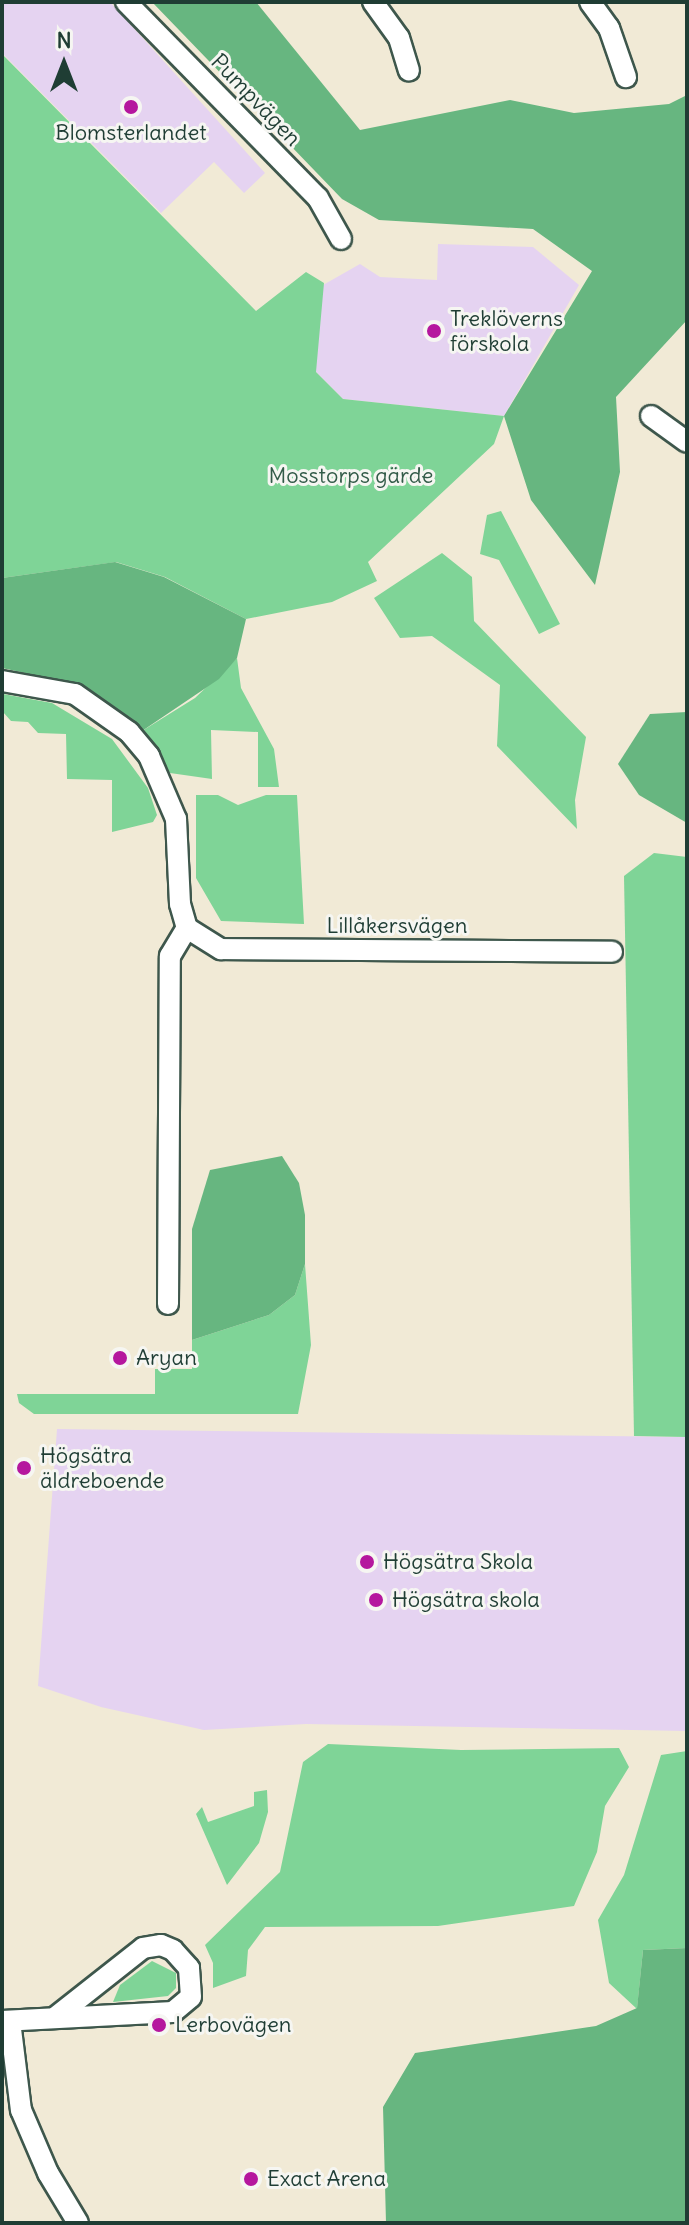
<!DOCTYPE html>
<html>
<head>
<meta charset="utf-8">
<style>
  body { margin:0 }
  #map { position:relative; width:689px; height:2225px; overflow:hidden; background:#f1ead6; font-family:Delius,sans-serif }
  div>[style] { position:absolute }
  .built>* { inset:0; background:#e5d3f1 }
  .green>* { inset:0; background:#7fd497 }
  .forest>* { inset:0; background:#67b680 }
  .roads { filter:drop-shadow(2px 0 #3e574c) drop-shadow(-2px 0 #3e574c) drop-shadow(0 2px #3e574c) drop-shadow(0 -2px #3e574c) }
  .minor>* { height:20px; margin:-10px; padding:0 10px; transform-origin:10px; border-radius:10px; background:#fff }
  .dots>* { width:22px; height:22px; translate:-50% -50%; box-sizing:border-box; border:4px solid #f6f6f2; border-radius:50% }
  span { translate:-50% -50%; white-space:nowrap; text-align:center; line-height:1.15; -webkit-text-stroke:6px #f6f6f2; paint-order:stroke }
  .street-label { font-size:22px; color:#1f3d34 }
  .poi-label { font-size:22px; color:#1f3d34 }
  .left { translate:0 -50%; text-align:left }
  .park-label { font-size:22px; color:#325b48 }
  .frame { position:absolute; inset:0; border:4px solid #1f3d34; pointer-events:none }
  .north { position:absolute; left:24px; top:24px; width:80px; height:80px; -webkit-text-stroke:6px #f6f6f2; paint-order:stroke; rotate:0deg; font-size:22px; font-weight:700; line-height:32px; text-align:center; color:#1f3d34 }
  .north::after { content:''; display:block; margin:auto; width:28px; height:36px; background:#1f3d34; clip-path:polygon(50% 0,100% 100%,50% 72%,0 100%) }
</style>
</head>
<body>
<div id="map">
  <div class="built">
    <div style="clip-path:polygon(2px 2px,110px 2px,265px 173px,244px 193px,214px 162px,161px 213px,2px 53px)"></div>
    <div style="clip-path:polygon(438px 244px,533px 247px,579px 285px,504px 416px,343px 399px,316px 372px,316px 289px,360px 264px,380px 277px,437px 280px)"></div>
    <div style="clip-path:polygon(57px 1429px,687px 1437px,687px 1731px,306px 1724px,204px 1730px,101px 1707px,38px 1686px)"></div>
  </div>
  <div class="green">
    <div style="clip-path:polygon(2px 54px,256px 311px,306px 272px,324px 283px,316px 372px,343px 399px,504px 416px,494px 444px,368px 562px,377px 581px,332px 602px,246px 619px,165px 577px,116px 562px,2px 578px)"></div>
    <div style="clip-path:polygon(501px 511px,560px 624px,539px 634px,499px 560px,480px 554px,487px 515px)"></div>
    <div style="clip-path:polygon(442px 553px,472px 577px,474px 621px,586px 737px,575px 800px,577px 829px,497px 746px,500px 685px,432px 636px,400px 638px,374px 598px)"></div>
    <div style="clip-path:polygon(237px 658px,241px 688px,274px 749px,279px 787px,258px 787px,258px 732px,211px 730px,212px 779px,170px 773px,142px 731px,195px 698px)"></div>
    <div style="clip-path:polygon(3px 694px,52px 703px,112px 739px,148px 788px,157px 815px,153px 822px,112px 832px,112px 780px,67px 779px,66px 734px,38px 733px,28px 722px,11px 721px,3px 712px)"></div>
    <div style="clip-path:polygon(196px 795px,218px 795px,238px 805px,266px 795px,297px 795px,304px 924px,221px 921px,196px 878px)"></div>
    <div style="clip-path:polygon(654px 853px,687px 857px,687px 1437px,634px 1436px,624px 876px)"></div>
    <div style="clip-path:polygon(305px 1264px,311px 1345px,298px 1414px,34px 1414px,19px 1403px,17px 1394px,155px 1394px,155px 1369px,192px 1369px,192px 1340px,269px 1315px,295px 1295px)"></div>
    <div style="clip-path:polygon(328px 1744px,461px 1750px,619px 1748px,629px 1767px,605px 1806px,597px 1852px,574px 1906px,438px 1926px,265px 1927px,248px 1950px,246px 1976px,213px 1988px,213px 1963px,205px 1945px,280px 1872px,303px 1762px)"></div>
    <div style="clip-path:polygon(687px 1751px,687px 1948px,643px 1950px,637px 2009px,609px 1983px,598px 1920px,624px 1875px,661px 1755px)"></div>
    <div style="clip-path:polygon(267px 1790px,268px 1812px,259px 1843px,227px 1885px,196px 1814px,202px 1807px,208px 1822px,254px 1806px,254px 1792px)"></div>
    <div style="clip-path:polygon(152px 1961px,176px 1973px,176px 1988px,168px 1996px,113px 2002px,120px 1985px)"></div>
  </div>
  <div class="forest">
    <div style="clip-path:polygon(152px 2px,256px 2px,360px 130px,510px 100px,574px 113px,669px 104px,687px 95px,687px 320px,616px 397px,620px 472px,595px 585px,531px 500px,504px 416px,592px 271px,533px 229px,379px 220px,342px 199px)"></div>
    <div style="clip-path:polygon(115px 562px,164px 577px,246px 619px,237px 658px,219px 679px,142px 731px,80px 685px,2px 668px,2px 578px)"></div>
    <div style="clip-path:polygon(687px 712px,687px 823px,639px 795px,618px 764px,650px 714px)"></div>
    <div style="clip-path:polygon(282px 1156px,299px 1183px,305px 1215px,305px 1264px,295px 1295px,269px 1315px,192px 1340px,192px 1229px,210px 1170px)"></div>
    <div style="clip-path:polygon(687px 1948px,687px 2223px,386px 2223px,383px 2107px,415px 2053px,596px 2026px,637px 2008px,643px 1950px)"></div>
  </div>
  <div class="roads">
    <div class="minor">
      <div style="left:126px;top:2px;width:274px;rotate:45.6deg"></div>
      <div style="left:318px;top:198px;width:47px;rotate:60.7deg"></div>
      <div style="left:373px;top:2px;width:44px;rotate:54.2deg"></div>
      <div style="left:399px;top:38px;width:34px;rotate:73deg"></div>
      <div style="left:590px;top:2px;width:32px;rotate:54deg"></div>
      <div style="left:609px;top:28px;width:52px;rotate:70.9deg"></div>
      <div style="left:651px;top:416px;width:44px;rotate:35.8deg"></div>
      <div style="left:2px;top:681px;width:74px;rotate:10.1deg"></div>
      <div style="left:75px;top:694px;width:66px;rotate:35.1deg"></div>
      <div style="left:129px;top:732px;width:31px;rotate:50deg"></div>
      <div style="left:149px;top:756px;width:69px;rotate:66.8deg"></div>
      <div style="left:176px;top:819px;width:85px;rotate:87.3deg"></div>
      <div style="left:180px;top:904px;width:25px;rotate:74deg"></div>
      <div style="left:187px;top:928px;width:40px;rotate:32deg"></div>
      <div style="left:221px;top:949px;width:391px;rotate:0.4deg"></div>
      <div style="left:168px;top:1304px;width:348px;rotate:-89.7deg"></div>
      <div style="left:170px;top:956px;width:33px;rotate:-59deg"></div>
      <div style="left:2px;top:2021px;width:171px;rotate:-3deg"></div>
      <div style="left:173px;top:2012px;width:23px;rotate:-40deg"></div>
      <div style="left:191px;top:1997px;width:29px;rotate:-94deg"></div>
      <div style="left:189px;top:1968px;width:24px;rotate:-132deg"></div>
      <div style="left:173px;top:1950px;width:13px;rotate:-157deg"></div>
      <div style="left:161px;top:1945px;width:18px;rotate:171deg"></div>
      <div style="left:143px;top:1948px;width:110px;rotate:141.7deg"></div>
      <div style="left:10px;top:2021px;width:90px;rotate:83deg"></div>
      <div style="left:21px;top:2110px;width:69px;rotate:66.8deg"></div>
      <div style="left:48px;top:2173px;width:58px;rotate:59deg"></div>
    </div>
  </div>
  <div class="dots">
    <div style="left:131px;top:107px;background:#b5179e"></div>
    <div style="left:434px;top:331px;background:#b5179e"></div>
    <div style="left:120px;top:1358px;background:#b5179e"></div>
    <div style="left:24px;top:1468px;background:#b5179e"></div>
    <div style="left:367px;top:1562px;background:#b5179e"></div>
    <div style="left:376px;top:1600px;background:#b5179e"></div>
    <div style="left:159px;top:2025px;background:#b5179e"></div>
    <div style="left:251px;top:2179px;background:#b5179e"></div>
  </div>
  <div class="street-label">
    <span style="left:256px;top:100px;rotate:46deg">Pumpvägen</span>
    <span style="left:397px;top:926px">Lillåkersvägen</span>
  </div>
  <div class="poi-label">
    <span style="left:131px;top:133px">Blomsterlandet</span>
    <span class="left" style="left:450px;top:331px">Treklöverns<br>förskola</span>
    <span class="left" style="left:136px;top:1358px">Aryan</span>
    <span class="left" style="left:40px;top:1468px">Högsätra<br>äldreboende</span>
    <span class="left" style="left:383px;top:1562px">Högsätra Skola</span>
    <span class="left" style="left:392px;top:1600px">Högsätra skola</span>
    <span class="left" style="left:175px;top:2025px">Lerbovägen</span>
    <span class="left" style="left:267px;top:2179px">Exact Arena</span>
  </div>
  <div class="park-label">
    <span style="left:351px;top:476px">Mosstorps gärde</span>
  </div>
  <div class="frame"></div>
  <div class="north">N</div>
</div>
</body>
</html>
